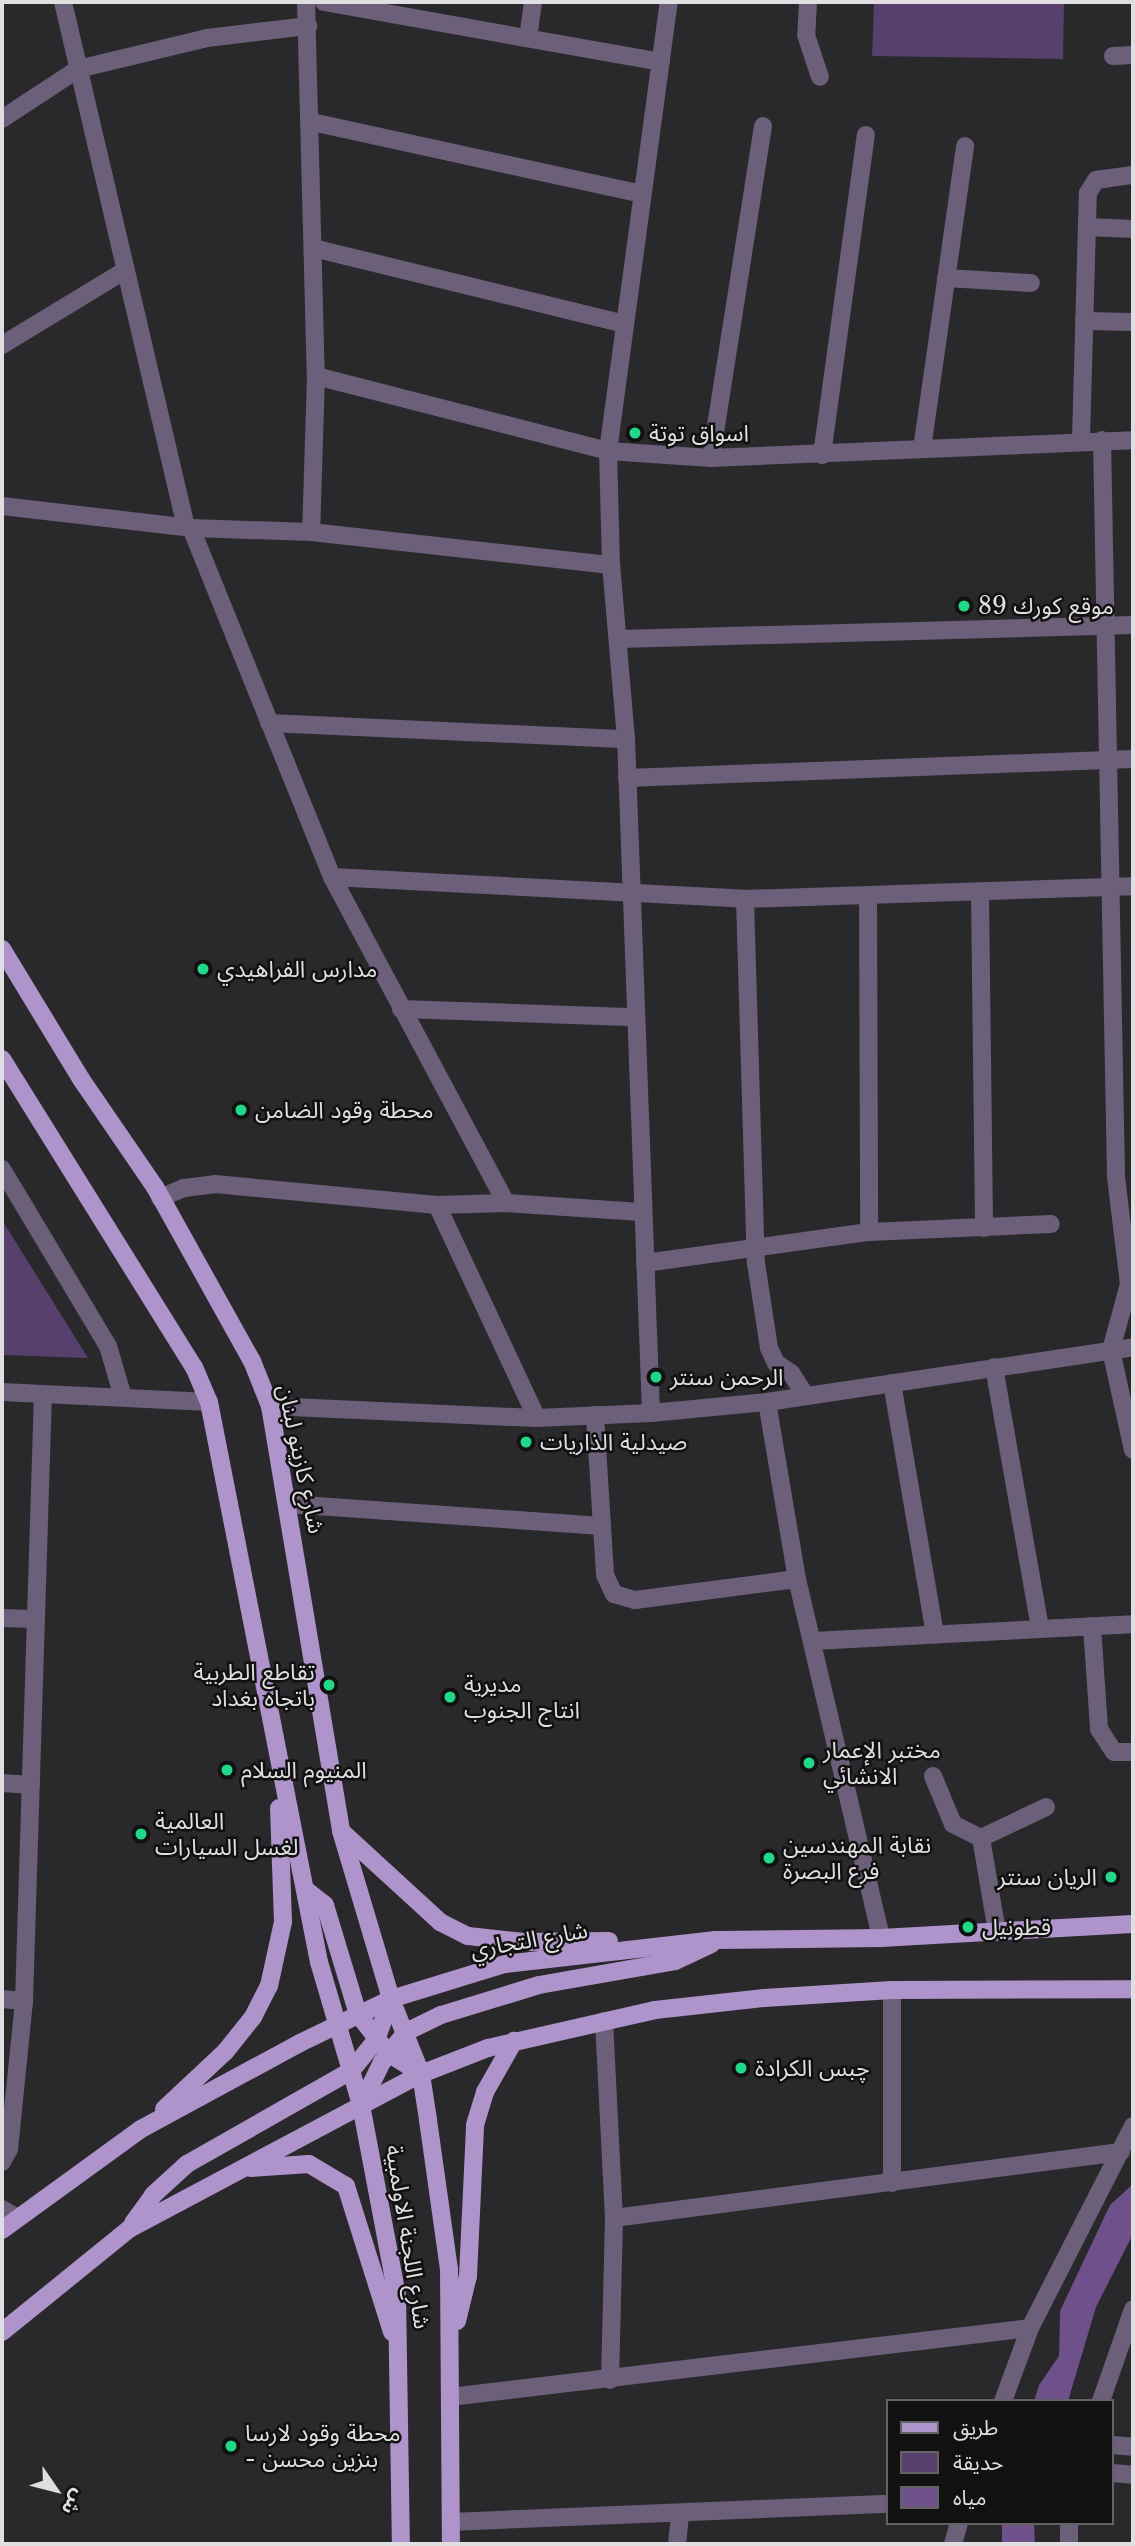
<!DOCTYPE html>
<html>
<head>
<meta charset="utf-8">
<style>
  body { margin:0 }
  #map { position:relative; width:1135px; height:2546px; overflow:hidden; background:#29282b; font-family:"Libre Baskerville","Noto Sans Arabic",serif }
  div>[style] { position:absolute }
  .green>* { inset:0; background:#57416c }
  .water>* { inset:0; background:#6e508b }
  .minor>* { height:18px; margin:-9px; padding:0 9px; transform-origin:9px; border-radius:9px; background:#6c5f79 }
  .major>* { height:18px; margin:-9px; padding:0 9px; transform-origin:9px; border-radius:9px; background:#af94cb }
  .dots>* { width:19px; height:19px; translate:-50% -50%; box-sizing:border-box; border:4px solid #121112; border-radius:50% }
  span { translate:-50% -50%; white-space:nowrap; text-align:center; line-height:1.15; -webkit-text-stroke:5px #121112; paint-order:stroke }
  .poi-label { font-size:23px; color:#dfdee0 }
  .left { translate:0 -50%; text-align:left }
  .right { translate:-100% -50%; text-align:right }
  .street-label { font-size:23px; color:#dfdee0 }
  .frame { position:absolute; inset:0; border:4px solid #dfdee0; pointer-events:none }
  .legend { position:absolute; left:886px; top:2399px; width:228px; height:126px; box-sizing:border-box; background:#121112; border:2px solid #646364; margin:0; padding:9px 12px; list-style:none; font-size:21px; color:#dfdee0 }
  .legend li { display:flex; align-items:center; gap:14px; height:35px }
  .legend b { width:35px; border:2px solid #646364 }
  .north { position:absolute; left:21px; top:2455px; width:70px; height:70px; -webkit-text-stroke:5px #121112; paint-order:stroke; rotate:125deg; font-size:19px; font-weight:700; line-height:28px; text-align:center; color:#dfdee0 }
  .north::after { content:''; display:block; margin:auto; width:24px; height:32px; background:#dfdee0; clip-path:polygon(50% 0,100% 100%,50% 72%,0 100%) }
</style>
</head>
<body>
<div id="map">
  <div class="green">
    <div style="clip-path:polygon(874px 2px,1064px 2px,1063px 59px,872px 56px)"></div>
    <div style="clip-path:polygon(2px 1220px,88px 1358px,2px 1355px)"></div>
  </div>
  <div class="water">
    <div style="clip-path:polygon(1133px 2184px,1133px 2234px,1096px 2307px,1068px 2401px,1034px 2401px,1039px 2385px,1059px 2356px,1060px 2311px,1110px 2205px)"></div>
    <div style="clip-path:polygon(1002px 2523px,1034px 2523px,1035px 2544px,1002px 2544px)"></div>
  </div>
  <div class="minor">
    <div style="left:63px;top:2px;width:535px;rotate:76.82deg"></div>
    <div style="left:306px;top:2px;width:374px;rotate:88.5deg"></div>
    <div style="left:316px;top:376px;width:156px;rotate:91.8deg"></div>
    <div style="left:324px;top:2px;width:342px;rotate:10.1deg"></div>
    <div style="left:808px;top:2px;width:33px;rotate:93deg"></div>
    <div style="left:806px;top:35px;width:44px;rotate:71.6deg"></div>
    <div style="left:528px;top:38px;width:36px;rotate:-82deg"></div>
    <div style="left:1113px;top:56px;width:20px;rotate:-3deg"></div>
    <div style="left:2px;top:119px;width:91px;rotate:-33.3deg"></div>
    <div style="left:78px;top:69px;width:133px;rotate:-13.5deg"></div>
    <div style="left:207px;top:38px;width:102px;rotate:-6.8deg"></div>
    <div style="left:312px;top:122px;width:338px;rotate:12.3deg"></div>
    <div style="left:1087px;top:227px;width:46px;rotate:2.5deg"></div>
    <div style="left:313px;top:248px;width:321px;rotate:13.7deg"></div>
    <div style="left:946px;top:278px;width:85px;rotate:3.4deg"></div>
    <div style="left:1084px;top:321px;width:49px;rotate:1.2deg"></div>
    <div style="left:2px;top:345px;width:143px;rotate:-31.2deg"></div>
    <div style="left:316px;top:376px;width:301px;rotate:14.4deg"></div>
    <div style="left:608px;top:451px;width:103px;rotate:3.9deg"></div>
    <div style="left:711px;top:458px;width:422px;rotate:-2.4deg"></div>
    <div style="left:1081px;top:439px;width:246px;rotate:-88.4deg"></div>
    <div style="left:1088px;top:193px;width:15px;rotate:-58deg"></div>
    <div style="left:1096px;top:180px;width:37px;rotate:-8deg"></div>
    <div style="left:1102px;top:440px;width:737px;rotate:88.91deg"></div>
    <div style="left:1116px;top:1177px;width:108px;rotate:83.1deg"></div>
    <div style="left:1129px;top:1284px;width:68px;rotate:105.3deg"></div>
    <div style="left:1111px;top:1350px;width:102px;rotate:77.6deg"></div>
    <div style="left:922px;top:449px;width:306px;rotate:-81.9deg"></div>
    <div style="left:822px;top:455px;width:323px;rotate:-82.2deg"></div>
    <div style="left:711px;top:458px;width:336px;rotate:-81.1deg"></div>
    <div style="left:2px;top:506px;width:190px;rotate:6.6deg"></div>
    <div style="left:191px;top:528px;width:120px;rotate:1.9deg"></div>
    <div style="left:311px;top:532px;width:302px;rotate:6.3deg"></div>
    <div style="left:191px;top:528px;width:376px;rotate:68deg"></div>
    <div style="left:332px;top:877px;width:370px;rotate:61.9deg"></div>
    <div style="left:620px;top:639px;width:513px;rotate:-1.56deg"></div>
    <div style="left:269px;top:723px;width:357px;rotate:2.6deg"></div>
    <div style="left:627px;top:778px;width:506px;rotate:-2.15deg"></div>
    <div style="left:332px;top:877px;width:414px;rotate:3deg"></div>
    <div style="left:745px;top:899px;width:388px;rotate:-1.9deg"></div>
    <div style="left:980px;top:894px;width:334px;rotate:89.3deg"></div>
    <div style="left:868px;top:895px;width:337px;rotate:89.8deg"></div>
    <div style="left:745px;top:899px;width:364px;rotate:88.3deg"></div>
    <div style="left:756px;top:1263px;width:86px;rotate:81.3deg"></div>
    <div style="left:769px;top:1348px;width:17px;rotate:65deg"></div>
    <div style="left:776px;top:1363px;width:18px;rotate:34deg"></div>
    <div style="left:791px;top:1373px;width:27px;rotate:57deg"></div>
    <div style="left:401px;top:1009px;width:234px;rotate:2deg"></div>
    <div style="left:2px;top:1169px;width:206px;rotate:59.1deg"></div>
    <div style="left:108px;top:1346px;width:53px;rotate:73.6deg"></div>
    <div style="left:160px;top:1198px;width:26px;rotate:-23deg"></div>
    <div style="left:184px;top:1188px;width:31px;rotate:-7deg"></div>
    <div style="left:215px;top:1184px;width:223px;rotate:5.4deg"></div>
    <div style="left:437px;top:1205px;width:69px;rotate:-1.7deg"></div>
    <div style="left:506px;top:1203px;width:135px;rotate:3.8deg"></div>
    <div style="left:437px;top:1205px;width:235px;rotate:64.9deg"></div>
    <div style="left:645px;top:1263px;width:226px;rotate:-7.9deg"></div>
    <div style="left:869px;top:1232px;width:182px;rotate:-2.5deg"></div>
    <div style="left:994px;top:1367px;width:264px;rotate:80deg"></div>
    <div style="left:892px;top:1383px;width:255px;rotate:80.3deg"></div>
    <div style="left:2px;top:1392px;width:207px;rotate:2.8deg"></div>
    <div style="left:767px;top:1402px;width:180px;rotate:80.4deg"></div>
    <div style="left:797px;top:1579px;width:369px;rotate:76.8deg"></div>
    <div style="left:270px;top:1406px;width:267px;rotate:2.6deg"></div>
    <div style="left:537px;top:1418px;width:114px;rotate:-2.5deg"></div>
    <div style="left:651px;top:1413px;width:117px;rotate:-5.4deg"></div>
    <div style="left:767px;top:1402px;width:370px;rotate:-8.5deg"></div>
    <div style="left:651px;top:1413px;width:674px;rotate:-92.12deg"></div>
    <div style="left:626px;top:739px;width:175px;rotate:-94.9deg"></div>
    <div style="left:611px;top:565px;width:114px;rotate:-91.5deg"></div>
    <div style="left:608px;top:451px;width:453px;rotate:-82.3deg"></div>
    <div style="left:595px;top:1415px;width:160px;rotate:86.4deg"></div>
    <div style="left:605px;top:1575px;width:21px;rotate:65deg"></div>
    <div style="left:614px;top:1594px;width:22px;rotate:16deg"></div>
    <div style="left:635px;top:1600px;width:163px;rotate:-7.4deg"></div>
    <div style="left:288px;top:1504px;width:314px;rotate:4deg"></div>
    <div style="left:2px;top:1618px;width:34px;rotate:2deg"></div>
    <div style="left:1092px;top:1626px;width:103px;rotate:86.1deg"></div>
    <div style="left:1099px;top:1729px;width:27px;rotate:57deg"></div>
    <div style="left:1114px;top:1752px;width:19px"></div>
    <div style="left:813px;top:1641px;width:320px;rotate:-3deg"></div>
    <div style="left:933px;top:1776px;width:52px;rotate:67.4deg"></div>
    <div style="left:953px;top:1824px;width:31px;rotate:27deg"></div>
    <div style="left:981px;top:1838px;width:72px;rotate:-25.5deg"></div>
    <div style="left:2px;top:1783px;width:29px;rotate:4deg"></div>
    <div style="left:981px;top:1838px;width:95px;rotate:80.3deg"></div>
    <div style="left:2px;top:1999px;width:22px;rotate:5deg"></div>
    <div style="left:604px;top:2021px;width:197px;rotate:87.1deg"></div>
    <div style="left:614px;top:2218px;width:162px;rotate:91.4deg"></div>
    <div style="left:2px;top:2162px;width:15px;rotate:-62deg"></div>
    <div style="left:9px;top:2149px;width:149px;rotate:-84.2deg"></div>
    <div style="left:24px;top:2001px;width:607px;rotate:-88.21deg"></div>
    <div style="left:892px;top:2183px;width:193px;rotate:-90deg"></div>
    <div style="left:2px;top:2209px;width:16px;rotate:30deg"></div>
    <div style="left:614px;top:2218px;width:511px;rotate:-7.42deg"></div>
    <div style="left:450px;top:2397px;width:584px;rotate:-6.78deg"></div>
    <div style="left:1003px;top:2401px;width:78px;rotate:-69.7deg"></div>
    <div style="left:1030px;top:2328px;width:227px;rotate:-63deg"></div>
    <div style="left:1101px;top:2401px;width:97px;rotate:-70.8deg"></div>
    <div style="left:1112px;top:2445px;width:21px;rotate:5deg"></div>
    <div style="left:1112px;top:2473px;width:21px;rotate:5deg"></div>
    <div style="left:451px;top:2522px;width:437px;rotate:-2.4deg"></div>
    <div style="left:677px;top:2544px;width:31px;rotate:-84deg"></div>
    <div style="left:953px;top:2544px;width:22px;rotate:-74deg"></div>
    <div style="left:1069px;top:2544px;width:21px;rotate:-90deg"></div>
  </div>
  <div class="major">
    <div style="left:2px;top:949px;width:152px;rotate:58.7deg"></div>
    <div style="left:81px;top:1079px;width:131px;rotate:55.6deg"></div>
    <div style="left:155px;top:1187px;width:199px;rotate:60.9deg"></div>
    <div style="left:252px;top:1361px;width:48px;rotate:68.2deg"></div>
    <div style="left:270px;top:1406px;width:431px;rotate:80.5deg"></div>
    <div style="left:341px;top:1831px;width:175px;rotate:73.4deg"></div>
    <div style="left:391px;top:1999px;width:81px;rotate:68.2deg"></div>
    <div style="left:421px;top:2074px;width:47px;rotate:81.3deg"></div>
    <div style="left:428px;top:2120px;width:150px;rotate:82deg"></div>
    <div style="left:449px;top:2269px;width:275px;rotate:89.6deg"></div>
    <div style="left:2px;top:1059px;width:363px;rotate:58.1deg"></div>
    <div style="left:194px;top:1367px;width:38px;rotate:67deg"></div>
    <div style="left:209px;top:1402px;width:571px;rotate:78.89deg"></div>
    <div style="left:319px;top:1962px;width:149px;rotate:73.6deg"></div>
    <div style="left:361px;top:2105px;width:194px;rotate:79.3deg"></div>
    <div style="left:397px;top:2296px;width:248px;rotate:89.1deg"></div>
    <div style="left:343px;top:1833px;width:132px;rotate:42.5deg"></div>
    <div style="left:440px;top:1922px;width:31px;rotate:27deg"></div>
    <div style="left:468px;top:1936px;width:56px;rotate:6.1deg"></div>
    <div style="left:524px;top:1942px;width:85px;rotate:-0.7deg"></div>
    <div style="left:306px;top:1890px;width:24px;rotate:38deg"></div>
    <div style="left:325px;top:1905px;width:114px;rotate:73.2deg"></div>
    <div style="left:358px;top:2014px;width:49px;rotate:52.4deg"></div>
    <div style="left:388px;top:2053px;width:39px;rotate:32deg"></div>
    <div style="left:361px;top:2105px;width:48px;rotate:-64deg"></div>
    <div style="left:382px;top:2062px;width:38px;rotate:-51deg"></div>
    <div style="left:406px;top:2032px;width:39px;rotate:-26deg"></div>
    <div style="left:441px;top:2015px;width:102px;rotate:-17deg"></div>
    <div style="left:539px;top:1985px;width:138px;rotate:-10deg"></div>
    <div style="left:675px;top:1961px;width:40px;rotate:-25deg"></div>
    <div style="left:164px;top:2109px;width:83px;rotate:-43.1deg"></div>
    <div style="left:225px;top:2052px;width:45px;rotate:-51.3deg"></div>
    <div style="left:253px;top:2017px;width:35px;rotate:-63deg"></div>
    <div style="left:269px;top:1986px;width:66px;rotate:-77.7deg"></div>
    <div style="left:283px;top:1922px;width:114px;rotate:-92deg"></div>
    <div style="left:251px;top:2168px;width:58px;rotate:-3.9deg"></div>
    <div style="left:309px;top:2164px;width:43px;rotate:30.7deg"></div>
    <div style="left:346px;top:2186px;width:153px;rotate:72.5deg"></div>
    <div style="left:133px;top:2223px;width:34px;rotate:-54deg"></div>
    <div style="left:153px;top:2195px;width:46px;rotate:-42.4deg"></div>
    <div style="left:187px;top:2164px;width:189px;rotate:-29.6deg"></div>
    <div style="left:351px;top:2071px;width:40px;rotate:-51deg"></div>
    <div style="left:376px;top:2040px;width:44px;rotate:-69.9deg"></div>
    <div style="left:2px;top:2230px;width:172px;rotate:-36deg"></div>
    <div style="left:141px;top:2129px;width:181px;rotate:-28.4deg"></div>
    <div style="left:300px;top:2043px;width:101px;rotate:-25.8deg"></div>
    <div style="left:391px;top:1999px;width:119px;rotate:-17.1deg"></div>
    <div style="left:505px;top:1964px;width:212px;rotate:-6.5deg"></div>
    <div style="left:716px;top:1940px;width:165px;rotate:-0.7deg"></div>
    <div style="left:881px;top:1938px;width:252px;rotate:-3.2deg"></div>
    <div style="left:457px;top:2321px;width:46px;rotate:-76.3deg"></div>
    <div style="left:468px;top:2276px;width:151px;rotate:-87.3deg"></div>
    <div style="left:475px;top:2125px;width:34px;rotate:-73deg"></div>
    <div style="left:485px;top:2092px;width:59px;rotate:-60.4deg"></div>
    <div style="left:2px;top:2332px;width:164px;rotate:-39deg"></div>
    <div style="left:129px;top:2229px;width:331px;rotate:-28deg"></div>
    <div style="left:421px;top:2074px;width:72px;rotate:-21.2deg"></div>
    <div style="left:488px;top:2048px;width:171px;rotate:-12.8deg"></div>
    <div style="left:655px;top:2010px;width:110px;rotate:-6.3deg"></div>
    <div style="left:764px;top:1998px;width:128px;rotate:-3.6deg"></div>
    <div style="left:892px;top:1990px;width:241px;rotate:-0.2deg"></div>
  </div>
  <div class="dots">
    <div style="left:635px;top:433px;background:#20d887"></div>
    <div style="left:964px;top:606px;background:#20d887"></div>
    <div style="left:203px;top:969px;background:#20d887"></div>
    <div style="left:241px;top:1110px;background:#20d887"></div>
    <div style="left:656px;top:1377px;background:#20d887"></div>
    <div style="left:526px;top:1442px;background:#20d887"></div>
    <div style="left:329px;top:1685px;background:#20d887"></div>
    <div style="left:450px;top:1697px;background:#20d887"></div>
    <div style="left:809px;top:1763px;background:#20d887"></div>
    <div style="left:227px;top:1770px;background:#20d887"></div>
    <div style="left:141px;top:1834px;background:#20d887"></div>
    <div style="left:769px;top:1858px;background:#20d887"></div>
    <div style="left:1111px;top:1877px;background:#20d887"></div>
    <div style="left:968px;top:1927px;background:#20d887"></div>
    <div style="left:741px;top:2068px;background:#20d887"></div>
    <div style="left:231px;top:2446px;background:#20d887"></div>
  </div>
  <div class="poi-label">
    <span class="left" style="left:649px;top:433px">اسواق توتة</span>
    <span class="left" style="left:978px;top:606px">موقع كورك 89</span>
    <span class="left" style="left:217px;top:969px">مدارس الفراهيدي</span>
    <span class="left" style="left:255px;top:1110px">محطة وقود الضامن</span>
    <span class="left" style="left:670px;top:1377px">الرحمن سنتر</span>
    <span class="left" style="left:540px;top:1442px">صيدلية الذاريات</span>
    <span class="right" style="left:315px;top:1685px">تقاطع الطربية<br>باتجاه بغداد</span>
    <span class="left" style="left:464px;top:1697px">مديرية<br>انتاج الجنوب</span>
    <span class="left" style="left:823px;top:1763px">مختبر الإعمار<br>الانشائي</span>
    <span class="left" style="left:241px;top:1770px">المنيوم السلام</span>
    <span class="left" style="left:155px;top:1834px">العالمية<br>لغسل السيارات</span>
    <span class="left" style="left:783px;top:1858px">نقابة المهندسين<br>فرع البصرة</span>
    <span class="right" style="left:1097px;top:1877px">الريان سنتر</span>
    <span class="left" style="left:982px;top:1927px">قطونيل</span>
    <span class="left" style="left:755px;top:2068px">چبس الكرادة</span>
    <span class="left" style="left:245px;top:2446px">محطة وقود لارسا<br>- بنزين محسن</span>
  </div>
  <div class="street-label">
    <span style="left:301px;top:1459px;rotate:78deg">شارع كازينو لبنان</span>
    <span style="left:529px;top:1940px;rotate:-10deg">شارع التجاري</span>
    <span style="left:408px;top:2237px;rotate:81deg">شارع اللجنة الاولمبية</span>
  </div>
  <div class="frame"></div>
  <ul class="legend">
  <li><b style="height:9px;background:#af94cb"></b>طريق</li>
  <li><b style="height:19px;background:#57416c"></b>حديقة</li>
  <li><b style="height:19px;background:#6e508b"></b>مياه</li>
  </ul>
  <div class="north">ش</div>
</div>
</body>
</html>
